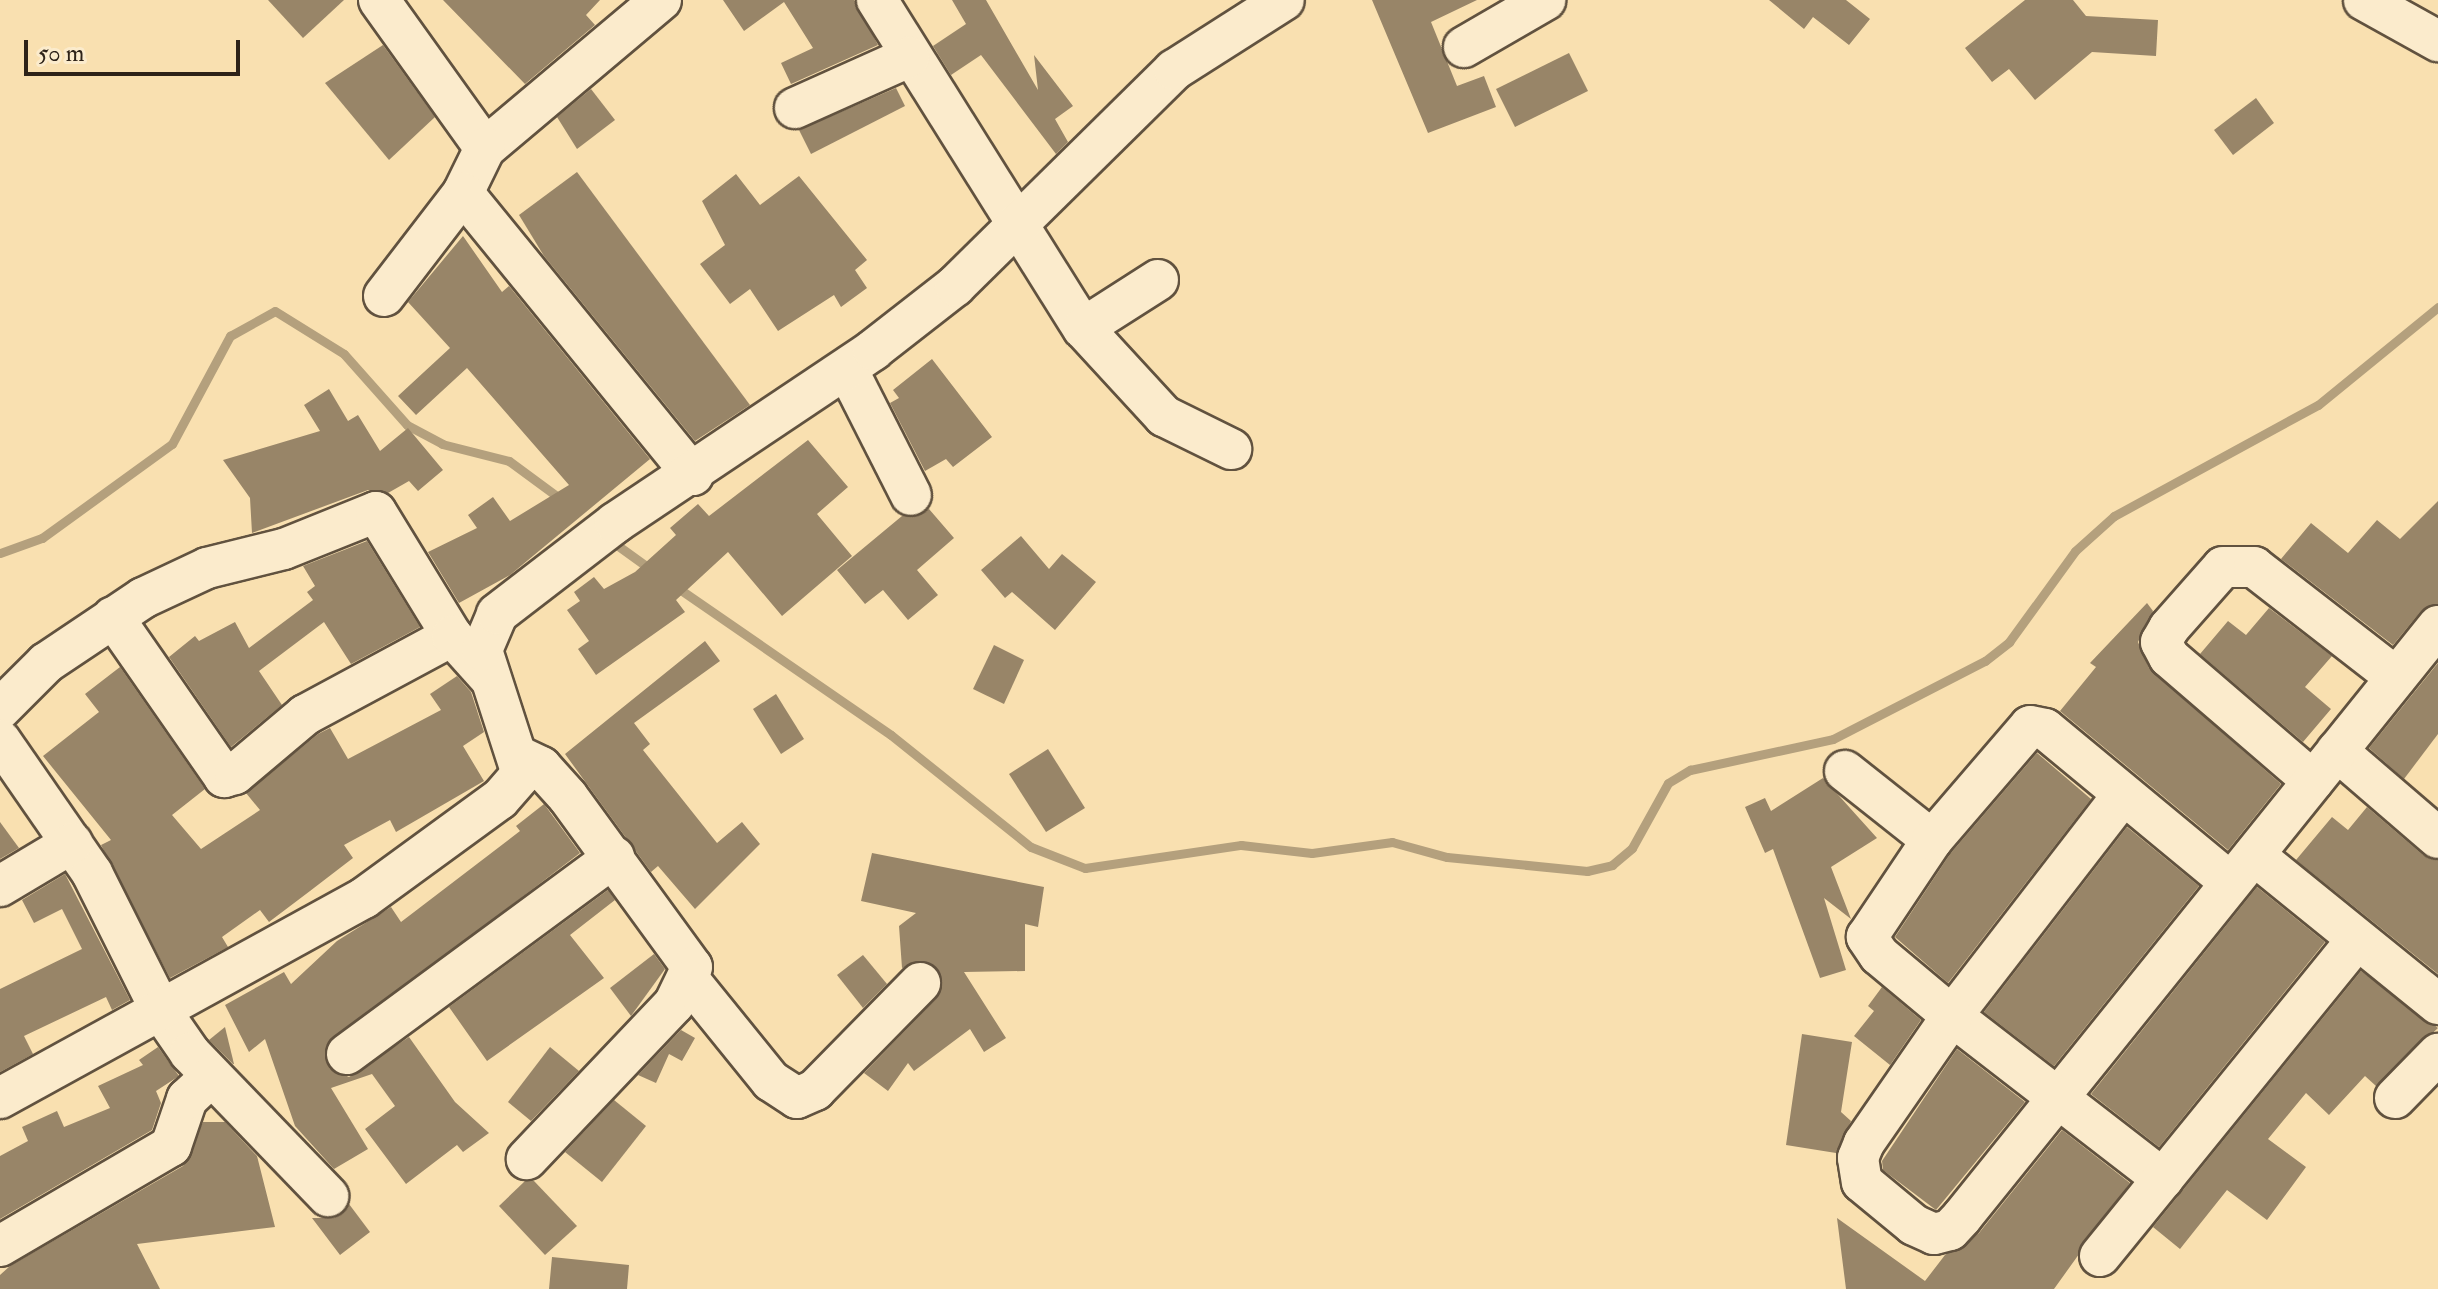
<!DOCTYPE html>
<html>
<head>
<meta charset="utf-8">
<style>
  body { margin:0 }
  #map { position:relative; width:2438px; height:1289px; overflow:hidden; background:#f9e0b0; font-family:"IM FELL Double Pica",serif }
  div>[style] { position:absolute }
  .stream>* { height:9px; margin:-4.5px; padding:0 4.5px; transform-origin:4.5px; border-radius:4.5px; background:#b4a07d }
  .building>* { inset:0; background:#988568 }
  .roads { filter:drop-shadow(2px 0 #61523f) drop-shadow(-2px 0 #61523f) drop-shadow(0 2px #61523f) drop-shadow(0 -2px #61523f) }
  .minor>* { height:40px; margin:-20px; padding:0 20px; transform-origin:20px; border-radius:20px; background:#fbebcc }
  span { translate:-50% -50%; white-space:nowrap; text-align:center; line-height:1.15; -webkit-text-stroke:8px #fbebcc; paint-order:stroke }
  .scale { position:absolute; left:24px; top:40px; width:216px; height:36px; box-sizing:border-box; border:4px solid #2e2319; border-top:0; padding-left:10px; font-size:24px; line-height:28px; white-space:nowrap; color:#2e2319; -webkit-text-stroke:6px #fbebcc; paint-order:stroke }
</style>
</head>
<body>
<div id="map">
  <div class="stream">
    <div style="left:610px;top:540px;width:53px;rotate:35.8deg"></div>
    <div style="left:0;top:553px;width:45px;rotate:-19.7deg"></div>
    <div style="left:42px;top:538px;width:160px;rotate:-35.9deg"></div>
    <div style="left:172px;top:444px;width:123px;rotate:-61.8deg"></div>
    <div style="left:230px;top:336px;width:51px;rotate:-29.1deg"></div>
    <div style="left:275px;top:311px;width:81px;rotate:31.9deg"></div>
    <div style="left:344px;top:354px;width:95px;rotate:48.4deg"></div>
    <div style="left:407px;top:425px;width:40px;rotate:28deg"></div>
    <div style="left:442px;top:444px;width:69px;rotate:14.2deg"></div>
    <div style="left:509px;top:461px;width:66px;rotate:36.3deg"></div>
    <div style="left:675px;top:586px;width:262px;rotate:34.6deg"></div>
    <div style="left:891px;top:735px;width:179px;rotate:38.7deg"></div>
    <div style="left:1031px;top:847px;width:58px;rotate:21.3deg"></div>
    <div style="left:1085px;top:868px;width:158px;rotate:-8.4deg"></div>
    <div style="left:1241px;top:845px;width:71px;rotate:6.4deg"></div>
    <div style="left:1312px;top:853px;width:81px;rotate:-7.8deg"></div>
    <div style="left:1392px;top:842px;width:57px;rotate:15.3deg"></div>
    <div style="left:1447px;top:857px;width:141px;rotate:5.7deg"></div>
    <div style="left:1587px;top:871px;width:26px;rotate:-13deg"></div>
    <div style="left:1612px;top:865px;width:26px;rotate:-40deg"></div>
    <div style="left:1632px;top:848px;width:74px;rotate:-61deg"></div>
    <div style="left:1668px;top:783px;width:26px;rotate:-31deg"></div>
    <div style="left:1690px;top:770px;width:146px;rotate:-12.2deg"></div>
    <div style="left:1833px;top:739px;width:171px;rotate:-27.2deg"></div>
    <div style="left:1985px;top:661px;width:31px;rotate:-38deg"></div>
    <div style="left:2009px;top:642px;width:112px;rotate:-54deg"></div>
    <div style="left:2075px;top:551px;width:52px;rotate:-41.9deg"></div>
    <div style="left:2114px;top:516px;width:232px;rotate:-28.6deg"></div>
    <div style="left:2318px;top:405px;width:155px;rotate:-39.2deg"></div>
  </div>
  <div class="building">
    <div style="clip-path:polygon(268px 0,344px 0,303px 38px)"></div>
    <div style="clip-path:polygon(443px 0,600px 0,586px 15px,595px 25px,525px 84px)"></div>
    <div style="clip-path:polygon(723px 0,854px 0,878px 45px,791px 84px,781px 63px,813px 48px,784px 2px,744px 31px)"></div>
    <div style="clip-path:polygon(952px 0,986px 0,1038px 90px,1034px 55px,1073px 106px,1055px 119px,1068px 142px,1056px 154px,981px 55px,951px 75px,933px 46px,966px 24px)"></div>
    <div style="clip-path:polygon(1372px 0,1477px 0,1431px 22px,1457px 86px,1484px 76px,1496px 107px,1428px 133px)"></div>
    <div style="clip-path:polygon(1769px 0,1846px 0,1870px 19px,1849px 45px,1813px 17px,1804px 29px)"></div>
    <div style="clip-path:polygon(2025px 0,2073px 0,2086px 16px,2158px 20px,2156px 56px,2092px 52px,2035px 100px,2009px 69px,1992px 82px,1965px 48px)"></div>
    <div style="clip-path:polygon(383px 45px,435px 117px,389px 160px,325px 83px)"></div>
    <div style="clip-path:polygon(1569px 53px,1588px 91px,1515px 127px,1496px 89px)"></div>
    <div style="clip-path:polygon(896px 88px,905px 106px,811px 154px,799px 130px)"></div>
    <div style="clip-path:polygon(591px 89px,615px 120px,577px 149px,557px 117px)"></div>
    <div style="clip-path:polygon(2256px 98px,2274px 123px,2233px 155px,2214px 130px)"></div>
    <div style="clip-path:polygon(577px 172px,750px 405px,695px 441px,544px 256px,519px 215px)"></div>
    <div style="clip-path:polygon(736px 174px,760px 205px,799px 176px,867px 260px,855px 270px,867px 288px,841px 307px,834px 295px,778px 331px,750px 289px,730px 304px,700px 264px,725px 245px,702px 201px)"></div>
    <div style="clip-path:polygon(463px 236px,502px 292px,509px 286px,650px 459px,510px 575px,459px 603px,428px 552px,477px 528px,468px 515px,493px 497px,510px 521px,569px 485px,467px 368px,416px 415px,398px 396px,450px 348px,408px 302px)"></div>
    <div style="clip-path:polygon(932px 359px,992px 437px,953px 467px,946px 459px,925px 471px,890px 403px,899px 398px,893px 390px)"></div>
    <div style="clip-path:polygon(329px 389px,348px 421px,358px 415px,380px 451px,408px 428px,443px 470px,418px 491px,409px 481px,388px 493px,368px 490px,252px 533px,250px 498px,223px 460px,320px 431px,304px 405px)"></div>
    <div style="clip-path:polygon(808px 440px,848px 487px,817px 514px,852px 556px,782px 616px,728px 552px,676px 600px,685px 612px,596px 675px,578px 649px,589px 641px,567px 610px,580px 601px,574px 592px,594px 577px,604px 589px,635px 572px,676px 535px,670px 528px,698px 504px,709px 516px)"></div>
    <div style="clip-path:polygon(2438px 501px,2438px 604px,2421px 611px,2393px 645px,2281px 559px,2311px 523px,2348px 553px,2377px 520px,2400px 539px)"></div>
    <div style="clip-path:polygon(929px 509px,954px 538px,917px 570px,938px 595px,908px 620px,883px 590px,865px 604px,837px 570px,902px 516px)"></div>
    <div style="clip-path:polygon(1021px 536px,1049px 569px,1062px 554px,1096px 582px,1055px 630px,1012px 592px,1005px 598px,981px 570px)"></div>
    <div style="clip-path:polygon(367px 541px,420px 627px,351px 664px,324px 622px,259px 671px,282px 705px,231px 747px,169px 657px,195px 636px,199px 641px,235px 622px,249px 648px,313px 600px,307px 592px,315px 586px,303px 566px)"></div>
    <div style="clip-path:polygon(2147px 603px,2153px 611px,2138px 642px,2149px 668px,2281px 784px,2228px 850px,2060px 711px,2096px 667px,2090px 663px)"></div>
    <div style="clip-path:polygon(2269px 608px,2332px 656px,2305px 687px,2331px 709px,2303px 742px,2200px 654px,2228px 621px,2246px 635px)"></div>
    <div style="clip-path:polygon(705px 641px,720px 661px,634px 723px,650px 744px,643px 750px,717px 843px,742px 822px,760px 844px,695px 909px,658px 866px,651px 872px,565px 754px)"></div>
    <div style="clip-path:polygon(994px 645px,1024px 660px,1004px 704px,973px 689px)"></div>
    <div style="clip-path:polygon(2438px 663px,2438px 734px,2404px 779px,2369px 748px)"></div>
    <div style="clip-path:polygon(120px 667px,205px 789px,172px 815px,201px 849px,260px 810px,246px 793px,318px 734px,330px 728px,348px 759px,441px 710px,430px 694px,457px 676px,471px 692px,484px 732px,463px 746px,484px 781px,396px 832px,390px 820px,344px 845px,353px 858px,310px 891px,269px 922px,260px 910px,222px 937px,228px 947px,170px 978px,101px 845px,111px 840px,43px 756px,99px 712px,85px 694px)"></div>
    <div style="clip-path:polygon(776px 694px,804px 739px,781px 754px,753px 709px)"></div>
    <div style="clip-path:polygon(1048px 749px,1085px 808px,1046px 832px,1009px 774px)"></div>
    <div style="clip-path:polygon(2037px 753px,2091px 799px,1948px 983px,1895px 937px,1950px 854px)"></div>
    <div style="clip-path:polygon(1823px 778px,1877px 838px,1831px 867px,1851px 919px,1824px 898px,1846px 970px,1820px 978px,1773px 849px,1765px 853px,1745px 807px,1765px 798px,1771px 811px)"></div>
    <div style="clip-path:polygon(544px 804px,580px 853px,326px 1046px,329px 1068px,349px 1077px,409px 1037px,455px 1102px,489px 1133px,463px 1152px,457px 1145px,406px 1184px,365px 1129px,395px 1106px,372px 1074px,331px 1088px,368px 1149px,334px 1169px,295px 1126px,265px 1039px,249px 1052px,225px 1005px,284px 972px,291px 984px,337px 941px,391px 907px,401px 922px,520px 831px,516px 826px)"></div>
    <div style="clip-path:polygon(2367px 807px,2423px 855px,2438px 860px,2438px 974px,2296px 860px,2332px 817px,2348px 830px)"></div>
    <div style="clip-path:polygon(0 822px,19px 848px,0 859px)"></div>
    <div style="clip-path:polygon(2127px 827px,2199px 886px,2054px 1066px,1984px 1012px)"></div>
    <div style="clip-path:polygon(872px 853px,1044px 887px,1038px 927px,1025px 924px,1025px 971px,964px 972px,1006px 1038px,984px 1052px,970px 1029px,914px 1071px,908px 1063px,888px 1091px,864px 1073px,936px 999px,942px 978px,925px 961px,902px 968px,899px 926px,916px 913px,861px 901px)"></div>
    <div style="clip-path:polygon(65px 874px,130px 1000px,112px 1010px,106px 997px,24px 1036px,33px 1054px,0 1072px,0 989px,82px 949px,62px 909px,34px 923px,22px 900px)"></div>
    <div style="clip-path:polygon(2257px 887px,2325px 942px,2159px 1147px,2091px 1094px)"></div>
    <div style="clip-path:polygon(608px 890px,615px 900px,570px 935px,604px 978px,487px 1061px,449px 1007px)"></div>
    <div style="clip-path:polygon(654px 954px,665px 969px,631px 1016px,610px 988px)"></div>
    <div style="clip-path:polygon(863px 955px,887px 984px,863px 1008px,837px 975px)"></div>
    <div style="clip-path:polygon(2361px 971px,2438px 1028px,2376px 1086px,2365px 1076px,2329px 1115px,2306px 1093px,2268px 1139px,2306px 1167px,2267px 1220px,2227px 1190px,2180px 1249px,2153px 1227px)"></div>
    <div style="clip-path:polygon(1882px 987px,1921px 1020px,1890px 1065px,1854px 1036px,1874px 1011px,1868px 1006px)"></div>
    <div style="clip-path:polygon(225px 1027px,234px 1064px,233px 1064px,209px 1040px)"></div>
    <div style="clip-path:polygon(681px 1030px,695px 1038px,682px 1061px,669px 1054px,656px 1083px,638px 1075px)"></div>
    <div style="clip-path:polygon(1802px 1034px,1852px 1042px,1841px 1112px,1851px 1121px,1836px 1153px,1786px 1145px)"></div>
    <div style="clip-path:polygon(158px 1047px,179px 1076px,156px 1091px,161px 1103px,152px 1130px,0 1219px,0 1156px,28px 1141px,22px 1127px,57px 1111px,64px 1127px,110px 1108px,98px 1086px,143px 1065px,139px 1060px)"></div>
    <div style="clip-path:polygon(550px 1047px,579px 1071px,531px 1121px,508px 1102px)"></div>
    <div style="clip-path:polygon(1957px 1049px,2025px 1102px,1936px 1210px,1883px 1170px,1882px 1161px)"></div>
    <div style="clip-path:polygon(614px 1100px,646px 1126px,602px 1182px,565px 1152px)"></div>
    <div style="clip-path:polygon(203px 1122px,225px 1122px,257px 1156px,275px 1227px,137px 1244px,160px 1289px,0 1289px,0 1275px,10px 1266px,183px 1166px)"></div>
    <div style="clip-path:polygon(2062px 1130px,2130px 1183px,2054px 1289px,1846px 1289px,1837px 1218px,1925px 1281px,1945px 1255px,1979px 1233px)"></div>
    <div style="clip-path:polygon(525px 1181px,534px 1181px,577px 1226px,545px 1255px,499px 1206px)"></div>
    <div style="clip-path:polygon(349px 1204px,370px 1232px,340px 1255px,312px 1218px,334px 1218px)"></div>
    <div style="clip-path:polygon(552px 1257px,629px 1265px,627px 1289px,549px 1289px)"></div>
  </div>
  <div class="roads">
    <div class="minor">
      <div style="left:379px;top:0;width:182px;rotate:54.4deg"></div>
      <div style="left:661px;top:0;width:230px;rotate:139.9deg"></div>
      <div style="left:485px;top:148px;width:50px;rotate:116.1deg"></div>
      <div style="left:463px;top:193px;width:364px;rotate:50.8deg"></div>
      <div style="left:877px;top:0;width:387px;rotate:57.9deg"></div>
      <div style="left:1083px;top:328px;width:120px;rotate:47.4deg"></div>
      <div style="left:1164px;top:416px;width:75px;rotate:26.2deg"></div>
      <div style="left:2364px;top:0;width:85px;rotate:29deg"></div>
      <div style="left:1464px;top:47px;width:94px;rotate:-30.1deg"></div>
      <div style="left:795px;top:108px;width:125px;rotate:-24.1deg"></div>
      <div style="left:384px;top:296px;width:130px;rotate:-52.5deg"></div>
      <div style="left:1083px;top:328px;width:89px;rotate:-32.6deg"></div>
      <div style="left:847px;top:369px;width:141px;rotate:63.1deg"></div>
      <div style="left:113px;top:617px;width:195px;rotate:55.2deg"></div>
      <div style="left:224px;top:777px;width:11px;rotate:-15deg"></div>
      <div style="left:235px;top:774px;width:92px;rotate:-40.1deg"></div>
      <div style="left:305px;top:715px;width:167px;rotate:-28.3deg"></div>
      <div style="left:0;top:709px;width:65px;rotate:-45deg"></div>
      <div style="left:46px;top:663px;width:117px;rotate:-33.8deg"></div>
      <div style="left:143px;top:598px;width:71px;rotate:-25.1deg"></div>
      <div style="left:207px;top:568px;width:79px;rotate:-13.9deg"></div>
      <div style="left:284px;top:549px;width:99px;rotate:-21.9deg"></div>
      <div style="left:376px;top:512px;width:145px;rotate:58.5deg"></div>
      <div style="left:452px;top:636px;width:54px;rotate:48deg"></div>
      <div style="left:0;top:740px;width:162px;rotate:55.3deg"></div>
      <div style="left:92px;top:873px;width:154px;rotate:63.4deg"></div>
      <div style="left:161px;top:1011px;width:51px;rotate:55.4deg"></div>
      <div style="left:190px;top:1053px;width:199px;rotate:46deg"></div>
      <div style="left:2337px;top:751px;width:133px;rotate:40.7deg"></div>
      <div style="left:522px;top:758px;width:21px;rotate:25deg"></div>
      <div style="left:541px;top:767px;width:40px;rotate:48deg"></div>
      <div style="left:568px;top:797px;width:210px;rotate:53.9deg"></div>
      <div style="left:692px;top:967px;width:41px;rotate:115.9deg"></div>
      <div style="left:674px;top:1004px;width:214px;rotate:133.5deg"></div>
      <div style="left:1845px;top:771px;width:111px;rotate:38.4deg"></div>
      <div style="left:2313px;top:781px;width:190px;rotate:-139.3deg"></div>
      <div style="left:2169px;top:657px;width:17px;rotate:-118deg"></div>
      <div style="left:2161px;top:642px;width:16px;rotate:-60deg"></div>
      <div style="left:2169px;top:628px;width:81px;rotate:-48.5deg"></div>
      <div style="left:2223px;top:567px;width:31px"></div>
      <div style="left:2254px;top:567px;width:180px;rotate:37.8deg"></div>
      <div style="left:2122px;top:796px;width:278px;rotate:127.7deg"></div>
      <div style="left:1952px;top:1016px;width:155px;rotate:124.7deg"></div>
      <div style="left:1864px;top:1143px;width:16px;rotate:112deg"></div>
      <div style="left:1858px;top:1158px;width:24px;rotate:81deg"></div>
      <div style="left:1862px;top:1182px;width:67px;rotate:39.6deg"></div>
      <div style="left:1914px;top:1225px;width:22px;rotate:24deg"></div>
      <div style="left:1934px;top:1234px;width:16px;rotate:-14deg"></div>
      <div style="left:1950px;top:1230px;width:18px;rotate:-47deg"></div>
      <div style="left:1962px;top:1217px;width:759px;rotate:-51.15deg"></div>
      <div style="left:2254px;top:855px;width:237px;rotate:39deg"></div>
      <div style="left:0;top:886px;width:84px;rotate:-30.8deg"></div>
      <div style="left:690px;top:981px;width:129px;rotate:51deg"></div>
      <div style="left:771px;top:1081px;width:31px;rotate:33deg"></div>
      <div style="left:797px;top:1098px;width:20px;rotate:-24deg"></div>
      <div style="left:815px;top:1090px;width:150px;rotate:-45.5deg"></div>
      <div style="left:347px;top:1054px;width:332px;rotate:-36.4deg"></div>
      <div style="left:0;top:1098px;width:415px;rotate:-28.8deg"></div>
      <div style="left:364px;top:898px;width:168px;rotate:-36.1deg"></div>
      <div style="left:500px;top:799px;width:33px;rotate:-49deg"></div>
      <div style="left:522px;top:774px;width:130px;rotate:-107.9deg"></div>
      <div style="left:482px;top:650px;width:39px;rotate:-67deg"></div>
      <div style="left:497px;top:614px;width:149px;rotate:-37.6deg"></div>
      <div style="left:615px;top:523px;width:311px;rotate:-33.8deg"></div>
      <div style="left:873px;top:350px;width:104px;rotate:-38deg"></div>
      <div style="left:955px;top:286px;width:308px;rotate:-44.6deg"></div>
      <div style="left:1174px;top:70px;width:130px;rotate:-32.5deg"></div>
      <div style="left:2395px;top:1098px;width:62px;rotate:-45.7deg"></div>
      <div style="left:2163px;top:1179px;width:267px;rotate:-142.3deg"></div>
      <div style="left:1952px;top:1016px;width:95px;rotate:-140.1deg"></div>
      <div style="left:1879px;top:955px;width:22px;rotate:-124deg"></div>
      <div style="left:1867px;top:937px;width:117px;rotate:-56.2deg"></div>
      <div style="left:1932px;top:840px;width:150px;rotate:-49.3deg"></div>
      <div style="left:2030px;top:726px;width:15px;rotate:11deg"></div>
      <div style="left:2045px;top:729px;width:241px;rotate:39.6deg"></div>
      <div style="left:0;top:1246px;width:198px;rotate:-30.3deg"></div>
      <div style="left:171px;top:1146px;width:50px;rotate:-71.2deg"></div>
      <div style="left:187px;top:1099px;width:33px;rotate:-43deg"></div>
      <div style="left:2100px;top:1256px;width:405px;rotate:-50.9deg"></div>
    </div>
  </div>
  <div class="scale">50 m</div>
</div>
</body>
</html>
